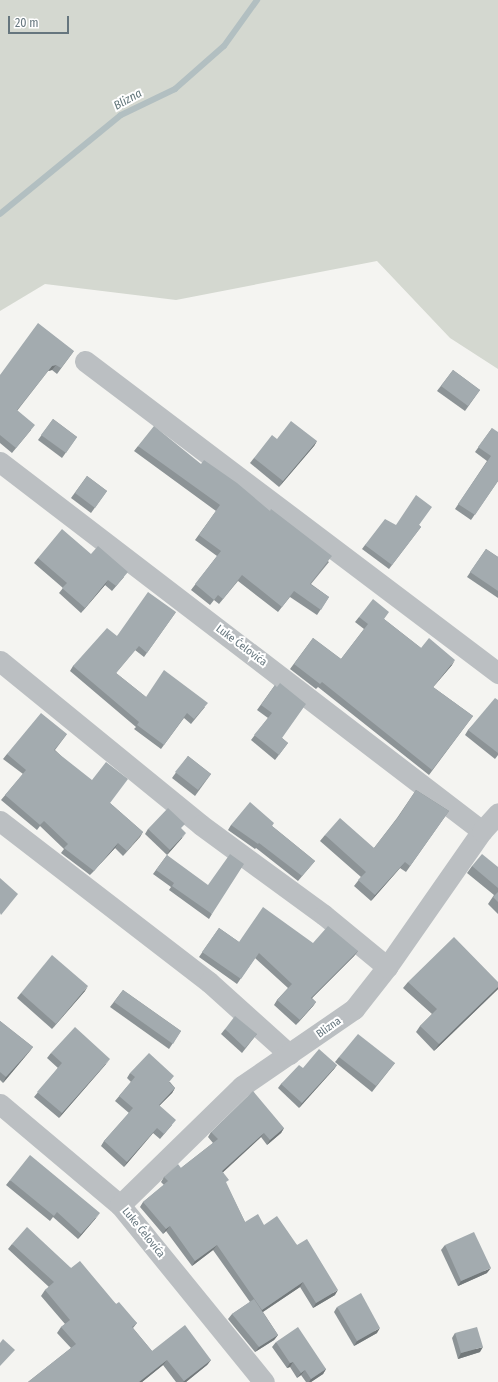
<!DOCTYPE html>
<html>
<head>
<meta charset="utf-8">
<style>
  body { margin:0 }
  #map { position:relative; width:498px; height:1382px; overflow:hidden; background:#f4f4f1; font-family:"Fira Sans Condensed",sans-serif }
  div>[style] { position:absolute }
  .green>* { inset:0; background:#d4d8d0 }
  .stream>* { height:6px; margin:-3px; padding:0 3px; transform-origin:3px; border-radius:3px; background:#b2bfc1 }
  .minor>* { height:21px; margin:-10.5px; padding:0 10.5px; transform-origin:10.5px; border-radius:10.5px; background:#bbbfc2 }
  .wall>* { inset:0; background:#8c9396 }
  .shaded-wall>* { inset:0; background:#72787a }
  .building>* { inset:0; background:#a3abaf }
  span { translate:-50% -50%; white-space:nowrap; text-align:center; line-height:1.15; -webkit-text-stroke:4px #fff; paint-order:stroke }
  .street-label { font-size:11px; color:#66767e }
  .water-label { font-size:12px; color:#63777b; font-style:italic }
  .scale { position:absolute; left:8px; top:16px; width:61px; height:18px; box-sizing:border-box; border:2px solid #66767e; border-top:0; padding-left:5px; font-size:12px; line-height:14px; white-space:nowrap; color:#66767e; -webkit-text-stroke:3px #fff; paint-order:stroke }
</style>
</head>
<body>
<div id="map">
  <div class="green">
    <div style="clip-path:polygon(0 0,498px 0,498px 369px,450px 338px,377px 261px,176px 300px,45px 284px,0 311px)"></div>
  </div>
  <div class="stream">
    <div style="left:0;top:214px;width:156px;rotate:-39.3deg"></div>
    <div style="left:121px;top:115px;width:60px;rotate:-25.7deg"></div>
    <div style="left:175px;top:89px;width:65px;rotate:-41.3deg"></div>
    <div style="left:224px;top:46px;width:57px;rotate:-54.3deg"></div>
  </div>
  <div class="minor">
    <div style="left:85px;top:361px;width:518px;rotate:37.07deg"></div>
    <div style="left:0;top:462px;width:607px;rotate:37.44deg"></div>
    <div style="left:0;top:661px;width:259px;rotate:39.2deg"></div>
    <div style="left:201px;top:825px;width:152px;rotate:36.2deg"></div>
    <div style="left:324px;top:915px;width:82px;rotate:39.5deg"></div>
    <div style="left:0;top:821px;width:264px;rotate:37.6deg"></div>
    <div style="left:209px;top:982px;width:108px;rotate:42deg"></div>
    <div style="left:0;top:1104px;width:157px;rotate:40.1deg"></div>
    <div style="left:120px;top:1205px;width:228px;rotate:50.9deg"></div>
    <div style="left:120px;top:1205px;width:170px;rotate:-44.3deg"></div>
    <div style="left:242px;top:1086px;width:136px;rotate:-34.5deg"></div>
    <div style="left:354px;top:1009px;width:53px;rotate:-51.8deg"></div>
    <div style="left:387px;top:967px;width:166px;rotate:-55.1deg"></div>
    <div style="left:482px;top:831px;width:24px;rotate:-48deg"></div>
  </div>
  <div class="wall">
    <div style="clip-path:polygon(74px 351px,57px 374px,52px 370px,48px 371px,17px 411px,31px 430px,12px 453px,0 443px,0 375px)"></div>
    <div style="clip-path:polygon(453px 370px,480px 390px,465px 411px,437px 391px)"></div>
    <div style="clip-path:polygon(53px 419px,77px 437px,62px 458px,38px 440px)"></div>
    <div style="clip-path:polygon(492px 428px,498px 481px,471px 520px,455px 509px,487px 461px,475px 452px)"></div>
    <div style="clip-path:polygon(317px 441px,314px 446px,279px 487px,250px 463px,254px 458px)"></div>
    <div style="clip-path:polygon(138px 446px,201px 464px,329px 562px,311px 584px,329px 597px,317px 615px,290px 597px,278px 612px,238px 581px,219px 604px,214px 600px,210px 605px,191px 590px,217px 556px,195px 540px,216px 511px,134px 451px)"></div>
    <div style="clip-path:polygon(87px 476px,107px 491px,91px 513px,71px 498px)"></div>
    <div style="clip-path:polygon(396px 525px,419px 525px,421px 527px,389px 569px,362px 549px,365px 545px)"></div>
    <div style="clip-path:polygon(486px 549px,498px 557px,498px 598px,467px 577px)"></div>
    <div style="clip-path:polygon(91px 554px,124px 577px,112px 591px,105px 585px,81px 613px,59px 593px,63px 588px,34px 563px,38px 558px)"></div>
    <div style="clip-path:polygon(176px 612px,144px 657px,135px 650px,116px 673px,146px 697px,205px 707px,191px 724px,184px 718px,161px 749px,134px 729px,136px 727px,70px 671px,73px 666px,117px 636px)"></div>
    <div style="clip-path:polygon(359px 617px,384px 619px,421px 648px,452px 665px,433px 687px,473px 716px,429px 775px,318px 687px,316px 689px,290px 669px,313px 638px,341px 659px,364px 629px,355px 622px)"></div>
    <div style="clip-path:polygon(275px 685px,282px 738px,288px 743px,275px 760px,251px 740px,268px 718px,257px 710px)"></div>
    <div style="clip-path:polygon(498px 700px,498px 755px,495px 759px,465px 735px,468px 730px)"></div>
    <div style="clip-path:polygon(67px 734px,55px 750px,110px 803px,143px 832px,123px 856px,115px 848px,90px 875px,61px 853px,64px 849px,40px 826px,37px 830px,1px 800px,23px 774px,3px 759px,7px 754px)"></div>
    <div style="clip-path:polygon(188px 756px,211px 774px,195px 796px,172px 778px)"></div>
    <div style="clip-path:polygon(416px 790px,449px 811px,406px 872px,400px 868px,371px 901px,354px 886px,361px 877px,320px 841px,325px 835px,374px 848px,397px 818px)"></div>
    <div style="clip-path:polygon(231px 825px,272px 826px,315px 861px,298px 881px,256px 848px,255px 849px,228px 830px)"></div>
    <div style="clip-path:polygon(148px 829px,182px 829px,182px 838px,167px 855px,145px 834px)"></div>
    <div style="clip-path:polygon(167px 855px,212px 914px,209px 919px,169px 890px,171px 887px,153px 874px)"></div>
    <div style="clip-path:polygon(472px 866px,498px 867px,498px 914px,488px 904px,494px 895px,467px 873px)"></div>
    <div style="clip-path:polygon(219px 928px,239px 942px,313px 943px,358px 951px,354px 956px,312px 998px,316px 1002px,313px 1006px,296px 1025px,274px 1005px,277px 1000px,288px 988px,255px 958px,237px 984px,199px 957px)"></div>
    <div style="clip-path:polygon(408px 982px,498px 982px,498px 989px,496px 991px,434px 1051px,416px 1032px,420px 1026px,432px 1014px,403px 988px)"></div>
    <div style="clip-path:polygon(123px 990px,181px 1031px,169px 1049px,110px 1007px)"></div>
    <div style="clip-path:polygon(85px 991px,52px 1029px,17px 998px,21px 993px)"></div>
    <div style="clip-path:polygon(0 1021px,33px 1047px,29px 1052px,3px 1083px,0 1080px)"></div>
    <div style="clip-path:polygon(225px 1029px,257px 1034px,242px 1053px,221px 1034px)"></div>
    <div style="clip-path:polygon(51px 1053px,106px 1064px,59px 1118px,34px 1097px,58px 1068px,47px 1058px)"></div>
    <div style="clip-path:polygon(339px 1057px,395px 1063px,372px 1092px,335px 1062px)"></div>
    <div style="clip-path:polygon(337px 1065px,334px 1069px,299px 1108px,278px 1088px,281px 1084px,303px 1068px)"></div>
    <div style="clip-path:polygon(130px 1073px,170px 1082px,175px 1088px,172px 1093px,159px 1106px,172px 1125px,160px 1139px,153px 1133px,124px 1167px,101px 1146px,104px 1141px,129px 1113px,115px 1101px,131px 1082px,127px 1078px)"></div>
    <div style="clip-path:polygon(284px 1128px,281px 1133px,267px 1145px,261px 1137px,223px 1172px,226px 1184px,245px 1222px,264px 1225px,297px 1245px,335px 1295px,313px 1308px,300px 1287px,263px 1312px,278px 1335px,274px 1340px,255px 1352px,228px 1319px,232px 1314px,250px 1302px,213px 1250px,192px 1266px,166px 1231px,163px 1234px,140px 1207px,143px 1202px,164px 1185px,161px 1182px,164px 1177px,181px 1168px,213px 1143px,208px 1137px,211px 1132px)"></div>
    <div style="clip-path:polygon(10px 1180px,96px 1218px,78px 1239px,53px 1217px,50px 1221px,6px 1185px)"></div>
    <div style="clip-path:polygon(12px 1244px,71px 1268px,116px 1304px,137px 1323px,133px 1328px,152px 1351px,211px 1360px,207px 1365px,186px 1382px,176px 1382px,163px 1365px,142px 1382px,28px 1382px,71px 1348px,57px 1333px,61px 1327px,65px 1324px,41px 1296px,45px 1290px,49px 1287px,8px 1249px)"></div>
    <div style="clip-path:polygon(445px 1245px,487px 1273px,458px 1286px,441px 1250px)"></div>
    <div style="clip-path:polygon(337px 1307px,377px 1333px,354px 1346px,334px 1312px)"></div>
    <div style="clip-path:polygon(455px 1333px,480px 1352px,458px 1359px,452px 1338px)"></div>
    <div style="clip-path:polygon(276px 1342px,326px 1369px,323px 1374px,311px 1382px,306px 1382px,301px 1375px,297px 1378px,290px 1367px,287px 1368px,272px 1347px)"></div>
  </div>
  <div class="shaded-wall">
    <div style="clip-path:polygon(56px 365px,52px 370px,48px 371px,13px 416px,52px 366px)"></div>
    <div style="clip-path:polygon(317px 441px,314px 446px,279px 487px,283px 481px)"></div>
    <div style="clip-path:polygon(108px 580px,105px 585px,81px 613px,85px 608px)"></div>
    <div style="clip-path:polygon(455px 660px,452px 665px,429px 692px,433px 687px)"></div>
    <div style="clip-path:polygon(143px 832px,140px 837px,123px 856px,127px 851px)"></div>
    <div style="clip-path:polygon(186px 833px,182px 838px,167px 855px,170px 850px)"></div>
    <div style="clip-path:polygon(118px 843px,115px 848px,90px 875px,94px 871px)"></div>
    <div style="clip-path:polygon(405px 862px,400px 868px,371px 901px,375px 895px)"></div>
    <div style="clip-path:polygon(358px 951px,354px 956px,308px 1002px,311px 998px)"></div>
    <div style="clip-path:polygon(88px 986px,85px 991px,52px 1029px,56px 1024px)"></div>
    <div style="clip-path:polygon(498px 987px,498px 989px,496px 991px,434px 1051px,439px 1044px)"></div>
    <div style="clip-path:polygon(316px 1002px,313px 1006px,296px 1025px,300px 1020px)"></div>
    <div style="clip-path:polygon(33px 1047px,29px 1052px,3px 1083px,6px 1077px)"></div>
    <div style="clip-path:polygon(110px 1059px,106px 1064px,59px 1118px,62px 1113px)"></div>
    <div style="clip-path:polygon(337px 1065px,334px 1069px,299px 1108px,302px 1103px)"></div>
    <div style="clip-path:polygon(175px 1088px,172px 1093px,155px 1110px,159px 1105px)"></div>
    <div style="clip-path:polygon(157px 1128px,153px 1133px,124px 1167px,127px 1162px)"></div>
    <div style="clip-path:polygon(284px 1128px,281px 1133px,267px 1145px,270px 1140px)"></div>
    <div style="clip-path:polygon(264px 1133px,261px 1137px,219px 1176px,222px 1171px)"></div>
    <div style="clip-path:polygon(100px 1213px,96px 1218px,78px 1239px,81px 1234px)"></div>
    <div style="clip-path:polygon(170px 1226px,166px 1231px,163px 1234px,166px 1229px)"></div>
    <div style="clip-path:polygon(217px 1245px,213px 1250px,192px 1266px,195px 1261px)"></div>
    <div style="clip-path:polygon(491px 1268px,487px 1273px,458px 1286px,461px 1281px)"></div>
    <div style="clip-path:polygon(303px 1282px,300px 1287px,258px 1315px,262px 1310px)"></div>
    <div style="clip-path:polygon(338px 1290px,335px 1295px,313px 1308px,316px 1303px)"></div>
    <div style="clip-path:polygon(380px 1328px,377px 1333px,354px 1346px,357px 1341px)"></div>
    <div style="clip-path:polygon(278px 1335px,274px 1340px,255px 1352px,259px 1347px)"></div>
    <div style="clip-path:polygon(483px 1347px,480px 1352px,458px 1359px,461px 1353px)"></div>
    <div style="clip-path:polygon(167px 1360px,163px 1365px,142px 1382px,139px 1382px)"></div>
    <div style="clip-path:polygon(211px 1360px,207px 1365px,186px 1382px,183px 1382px)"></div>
    <div style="clip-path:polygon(293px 1362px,290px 1367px,287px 1368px,290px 1363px)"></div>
    <div style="clip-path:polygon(326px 1369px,323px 1374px,311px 1382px,309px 1382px,311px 1379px)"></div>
    <div style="clip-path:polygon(305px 1370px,301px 1375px,297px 1378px,301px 1373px)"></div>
  </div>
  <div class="building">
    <div style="clip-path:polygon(38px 323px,74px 351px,61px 368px,56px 365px,52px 366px,17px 410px,35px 425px,16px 448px,0 435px,0 375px)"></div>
    <div style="clip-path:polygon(453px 370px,480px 390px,468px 406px,441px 386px)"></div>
    <div style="clip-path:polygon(53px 419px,77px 437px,66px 453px,41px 435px)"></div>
    <div style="clip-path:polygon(291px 421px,317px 441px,283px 481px,254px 458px,272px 435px,277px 439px)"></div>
    <div style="clip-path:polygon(154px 426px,201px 464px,204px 460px,237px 483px,270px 511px,271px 509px,332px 556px,310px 584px,329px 597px,321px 610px,294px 591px,282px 607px,242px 575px,223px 599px,218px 595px,214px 600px,195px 584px,221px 551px,199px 535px,220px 505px,138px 446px)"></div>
    <div style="clip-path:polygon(492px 428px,498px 432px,498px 481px,475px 515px,458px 504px,491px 456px,478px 447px)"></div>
    <div style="clip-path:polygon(87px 476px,107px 491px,95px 508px,75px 493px)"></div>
    <div style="clip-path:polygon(416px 495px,432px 507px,419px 525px,421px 527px,392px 565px,365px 545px,385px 519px,396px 525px)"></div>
    <div style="clip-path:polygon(62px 529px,91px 554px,98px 546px,128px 572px,116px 586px,108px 580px,85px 608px,62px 588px,67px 583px,38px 558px)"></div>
    <div style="clip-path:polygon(486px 549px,498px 557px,498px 591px,470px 572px)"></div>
    <div style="clip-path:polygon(148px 592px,176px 612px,147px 653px,139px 646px,116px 673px,146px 697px,164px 670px,208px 703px,194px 719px,187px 713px,164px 745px,137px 725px,139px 722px,73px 666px,107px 628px,117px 636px)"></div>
    <div style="clip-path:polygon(373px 599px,389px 612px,384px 619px,421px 648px,429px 638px,455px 660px,433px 687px,473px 716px,432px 770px,322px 682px,320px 684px,294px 664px,313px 638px,341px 659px,368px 624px,359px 617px)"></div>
    <div style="clip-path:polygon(280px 683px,306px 704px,282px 738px,288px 743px,279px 755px,254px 735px,272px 713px,261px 705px,275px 685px,277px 687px)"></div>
    <div style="clip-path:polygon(495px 698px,498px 700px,498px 753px,468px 730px)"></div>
    <div style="clip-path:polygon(41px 713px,67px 734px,54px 750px,92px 780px,106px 762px,128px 779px,110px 803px,143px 832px,127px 851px,118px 843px,94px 871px,64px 848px,68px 844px,44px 821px,40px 825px,5px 795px,26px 770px,7px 754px)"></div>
    <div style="clip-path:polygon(188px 756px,211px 774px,198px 790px,175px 772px)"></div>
    <div style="clip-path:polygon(416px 790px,449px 811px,410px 866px,405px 862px,375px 895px,358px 880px,366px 872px,325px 835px,340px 818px,374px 848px,399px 816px)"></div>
    <div style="clip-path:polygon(250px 802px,274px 823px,272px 826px,315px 861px,302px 876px,259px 843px,258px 844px,231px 825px)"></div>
    <div style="clip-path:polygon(168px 808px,185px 824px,181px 828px,186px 833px,170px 850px,148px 829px)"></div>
    <div style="clip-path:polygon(230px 854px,244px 864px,212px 914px,172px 886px,174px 883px,156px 870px,167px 855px,208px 885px)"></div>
    <div style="clip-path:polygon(482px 854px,498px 867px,498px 888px,472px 866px)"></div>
    <div style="clip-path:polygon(0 878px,18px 894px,1px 915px,0 913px)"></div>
    <div style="clip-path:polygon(498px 892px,498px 902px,493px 897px)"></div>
    <div style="clip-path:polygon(263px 907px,313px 943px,328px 926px,358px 951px,311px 998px,316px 1002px,300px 1020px,277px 1000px,292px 984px,259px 953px,241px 979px,202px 952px,219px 928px,239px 942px)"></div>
    <div style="clip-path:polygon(454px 937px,498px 982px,498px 987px,439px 1044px,420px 1026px,437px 1009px,408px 982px)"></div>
    <div style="clip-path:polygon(52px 955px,88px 986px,56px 1024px,21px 993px)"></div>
    <div style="clip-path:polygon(123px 990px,181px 1031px,173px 1044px,114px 1002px)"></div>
    <div style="clip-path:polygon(235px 1016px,257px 1034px,245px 1048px,225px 1029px)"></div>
    <div style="clip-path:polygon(0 1021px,33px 1047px,6px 1077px,0 1072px)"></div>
    <div style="clip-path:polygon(75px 1027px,110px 1059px,62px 1113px,37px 1092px,62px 1063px,51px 1053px)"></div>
    <div style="clip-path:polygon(358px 1034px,395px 1063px,376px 1086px,339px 1057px)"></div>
    <div style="clip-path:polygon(319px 1049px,337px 1065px,302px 1103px,281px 1084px,299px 1065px,303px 1068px)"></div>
    <div style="clip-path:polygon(149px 1053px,174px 1076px,169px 1082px,175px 1088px,159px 1105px,176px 1120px,164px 1134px,157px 1128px,127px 1162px,104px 1141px,133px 1108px,119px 1096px,135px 1077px,130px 1073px)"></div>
    <div style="clip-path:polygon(253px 1091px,284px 1128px,270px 1140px,264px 1133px,222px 1171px,229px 1180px,226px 1182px,245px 1222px,258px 1214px,264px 1225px,277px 1216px,297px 1245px,307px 1239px,338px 1290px,316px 1303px,303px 1282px,262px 1310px,217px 1245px,195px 1261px,170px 1226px,166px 1229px,143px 1202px,168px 1181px,164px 1177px,178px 1164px,181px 1168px,218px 1139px,211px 1132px)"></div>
    <div style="clip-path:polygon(30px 1155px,100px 1213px,81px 1234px,57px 1212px,54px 1216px,10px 1180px)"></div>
    <div style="clip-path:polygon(27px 1227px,71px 1268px,80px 1261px,116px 1304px,119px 1302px,137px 1323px,132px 1327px,152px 1351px,185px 1325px,211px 1360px,184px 1381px,167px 1360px,139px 1382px,28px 1382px,76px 1344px,61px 1327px,70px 1320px,45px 1290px,54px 1282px,12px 1244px)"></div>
    <div style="clip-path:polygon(474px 1232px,491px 1268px,461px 1281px,445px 1245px)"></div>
    <div style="clip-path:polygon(361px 1293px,380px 1328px,357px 1341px,337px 1307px)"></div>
    <div style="clip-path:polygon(254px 1299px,278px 1335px,259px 1347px,232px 1314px)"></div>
    <div style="clip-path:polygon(298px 1327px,326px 1369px,311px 1379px,305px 1370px,301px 1373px,293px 1362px,290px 1363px,276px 1342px)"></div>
    <div style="clip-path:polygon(477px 1327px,483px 1347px,461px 1353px,455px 1333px)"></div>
    <div style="clip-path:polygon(3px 1339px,15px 1350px,0 1366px,0 1343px)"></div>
  </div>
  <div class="street-label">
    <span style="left:241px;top:646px;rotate:37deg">Luke Ćelovića</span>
    <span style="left:329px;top:1028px;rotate:-35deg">Blizna</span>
    <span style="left:143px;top:1233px;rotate:51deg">Luke Ćelovića</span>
  </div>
  <div class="water-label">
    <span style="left:128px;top:100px;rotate:-29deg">Blizna</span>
  </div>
  <div class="scale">20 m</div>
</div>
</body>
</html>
